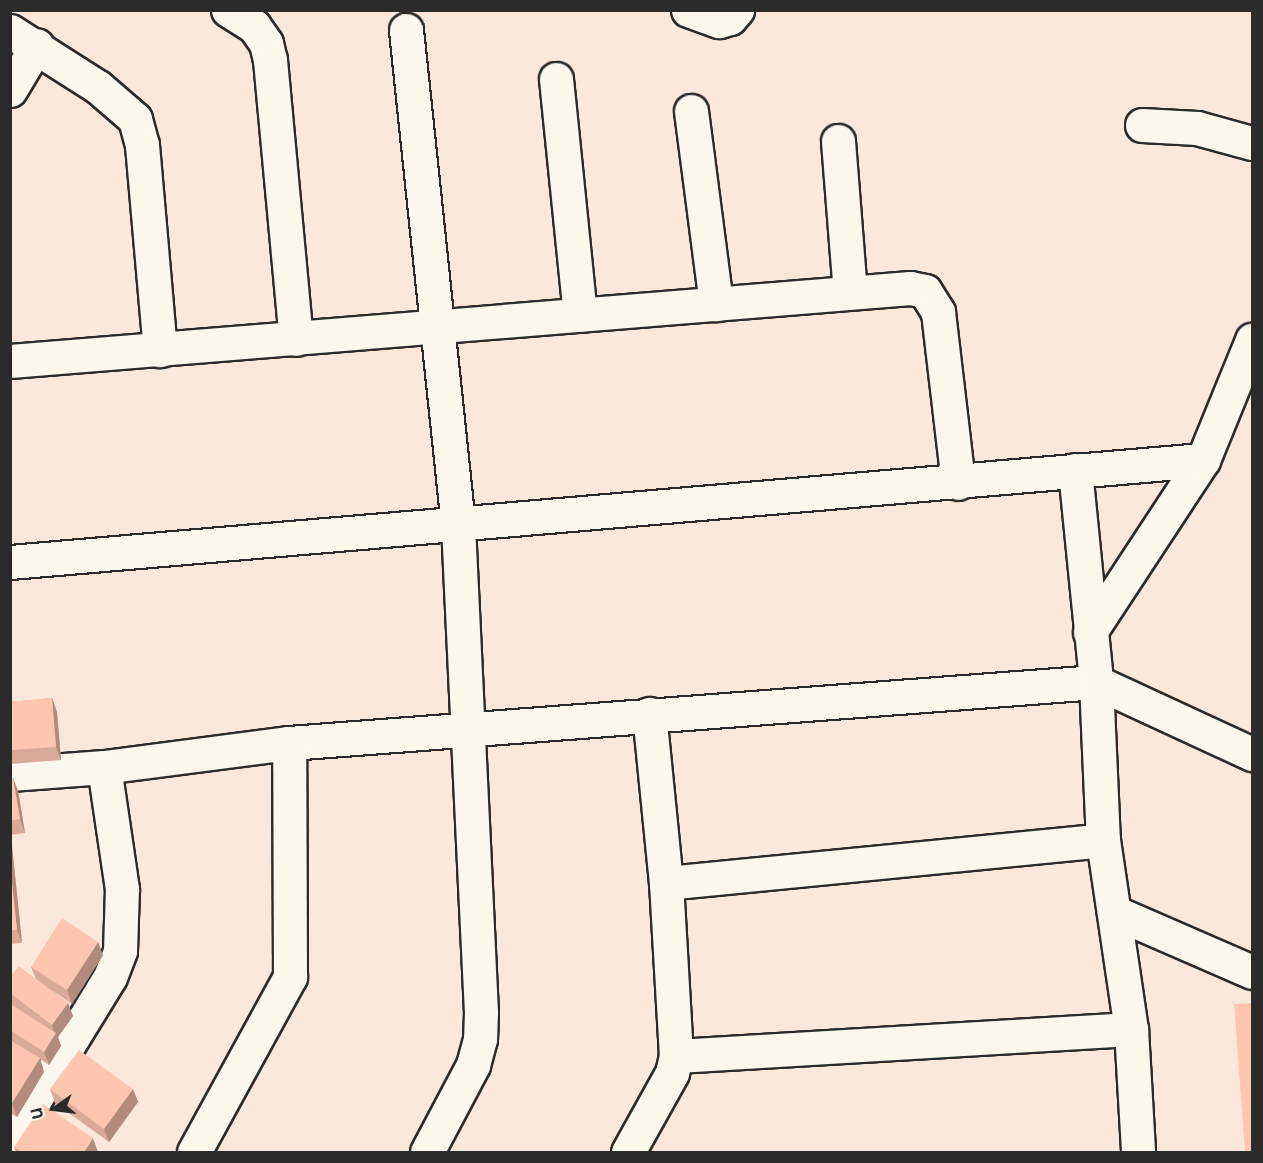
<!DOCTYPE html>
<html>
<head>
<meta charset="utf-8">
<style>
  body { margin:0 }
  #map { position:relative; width:1263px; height:1163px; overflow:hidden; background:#fce8da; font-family:Mali,sans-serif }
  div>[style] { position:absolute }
  .roads { filter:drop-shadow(2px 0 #2b2b2b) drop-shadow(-2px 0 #2b2b2b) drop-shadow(0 2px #2b2b2b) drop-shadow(0 -2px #2b2b2b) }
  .street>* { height:33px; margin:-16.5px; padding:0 16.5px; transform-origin:16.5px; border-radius:16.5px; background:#fbf7ec }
  .wall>* { inset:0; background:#daaa98 }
  .shaded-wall>* { inset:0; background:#b28b7c }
  .building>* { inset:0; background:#fec6b1 }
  span { translate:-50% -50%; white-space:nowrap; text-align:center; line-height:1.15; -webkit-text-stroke:4.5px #fbf7ec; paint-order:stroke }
  .frame { position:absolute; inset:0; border:12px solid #2b2b2b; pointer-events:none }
  .north { position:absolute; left:24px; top:1079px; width:60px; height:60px; -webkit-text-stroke:4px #fbf7ec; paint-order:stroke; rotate:256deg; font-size:16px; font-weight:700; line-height:24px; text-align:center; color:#2b2b2b }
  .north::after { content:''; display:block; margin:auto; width:21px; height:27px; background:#2b2b2b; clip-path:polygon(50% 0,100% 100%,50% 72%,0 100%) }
</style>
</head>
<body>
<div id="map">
  <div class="roads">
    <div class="street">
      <div style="left:228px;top:10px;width:31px;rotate:32deg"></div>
      <div style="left:254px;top:26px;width:21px;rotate:55deg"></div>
      <div style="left:266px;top:43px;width:17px;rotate:77deg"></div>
      <div style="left:270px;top:60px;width:280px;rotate:84.7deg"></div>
      <div style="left:688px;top:10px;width:33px;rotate:20deg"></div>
      <div style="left:719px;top:21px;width:11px;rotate:-15deg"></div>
      <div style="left:730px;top:18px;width:11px;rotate:-49deg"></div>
      <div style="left:406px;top:30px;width:498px;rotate:84deg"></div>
      <div style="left:458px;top:525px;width:488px;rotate:87.3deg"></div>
      <div style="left:481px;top:1012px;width:27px;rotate:92deg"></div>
      <div style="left:480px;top:1039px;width:27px;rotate:105deg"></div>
      <div style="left:473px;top:1065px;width:98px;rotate:117.9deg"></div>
      <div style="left:10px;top:31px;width:104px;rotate:32.5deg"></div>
      <div style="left:98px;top:87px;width:49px;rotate:40.9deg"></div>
      <div style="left:135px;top:119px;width:27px;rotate:75deg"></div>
      <div style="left:142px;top:145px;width:206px;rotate:85deg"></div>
      <div style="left:556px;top:79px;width:237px;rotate:84.2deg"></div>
      <div style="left:10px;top:90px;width:52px;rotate:-59deg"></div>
      <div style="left:691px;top:111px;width:195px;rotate:82.6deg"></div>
      <div style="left:1142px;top:125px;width:55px;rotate:3.1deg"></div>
      <div style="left:1197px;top:128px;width:57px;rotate:15.3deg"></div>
      <div style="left:838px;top:141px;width:151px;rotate:85.5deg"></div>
      <div style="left:10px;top:361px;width:903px;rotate:-4.64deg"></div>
      <div style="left:910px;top:288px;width:15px;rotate:11deg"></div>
      <div style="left:925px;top:291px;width:25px;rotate:58deg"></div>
      <div style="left:938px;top:312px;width:172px;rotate:83.3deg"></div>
      <div style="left:1075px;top:470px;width:213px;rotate:84.3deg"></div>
      <div style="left:1096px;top:682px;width:158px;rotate:87.5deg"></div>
      <div style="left:1103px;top:840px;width:191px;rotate:81.6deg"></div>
      <div style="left:1131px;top:1029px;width:123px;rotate:86.7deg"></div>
      <div style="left:10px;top:562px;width:1197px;rotate:-4.89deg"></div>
      <div style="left:1090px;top:632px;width:206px;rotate:-56.7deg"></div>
      <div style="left:1203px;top:460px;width:130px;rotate:-67.8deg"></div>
      <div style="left:10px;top:774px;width:94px;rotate:-4.3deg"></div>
      <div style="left:104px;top:767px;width:187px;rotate:-7.4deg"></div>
      <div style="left:289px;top:743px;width:809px;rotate:-4.32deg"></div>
      <div style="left:1096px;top:682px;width:172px;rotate:24.8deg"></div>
      <div style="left:666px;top:883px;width:439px;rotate:-5.6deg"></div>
      <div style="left:1114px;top:912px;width:150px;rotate:23.5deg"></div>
      <div style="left:676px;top:1056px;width:456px;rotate:-3.4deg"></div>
      <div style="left:10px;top:1140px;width:191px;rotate:-58.5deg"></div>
      <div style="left:110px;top:977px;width:28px;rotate:-69deg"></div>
      <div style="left:120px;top:951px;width:62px;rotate:-88.2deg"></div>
      <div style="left:122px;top:889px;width:123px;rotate:-98.4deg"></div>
      <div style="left:194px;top:1152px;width:200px;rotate:-61.3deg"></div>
      <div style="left:290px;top:977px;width:234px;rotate:-90.2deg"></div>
      <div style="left:628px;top:1152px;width:90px;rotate:-60.9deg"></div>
      <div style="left:672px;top:1073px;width:17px;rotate:-77deg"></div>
      <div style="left:676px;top:1056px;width:173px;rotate:-93.3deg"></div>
      <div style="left:666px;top:883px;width:170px;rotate:-95.7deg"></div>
    </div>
  </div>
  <div class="wall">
    <div style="clip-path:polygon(52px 698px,57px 712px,61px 760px,10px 764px,10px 702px)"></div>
    <div style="clip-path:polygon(10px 778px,13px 778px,18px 791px,25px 833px,10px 835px)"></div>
    <div style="clip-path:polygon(10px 842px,12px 846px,22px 943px,10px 944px)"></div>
    <div style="clip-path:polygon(103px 955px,72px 1004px,50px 989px,68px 1003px,73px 1016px,58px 1037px,61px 1046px,49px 1065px,40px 1059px,44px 1072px,17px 1117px,10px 1113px,10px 1004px,16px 1008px,10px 1003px,10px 977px,36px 979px,31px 967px)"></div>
    <div style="clip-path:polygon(50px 1089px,133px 1089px,138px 1102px,109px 1142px,55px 1103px)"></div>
    <div style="clip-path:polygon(14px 1147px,98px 1152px,16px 1152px)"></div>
  </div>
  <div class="shaded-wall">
    <div style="clip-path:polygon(52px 698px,57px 712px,61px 760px,56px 747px)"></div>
    <div style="clip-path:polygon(13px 778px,18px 791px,25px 833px,20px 819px)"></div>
    <div style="clip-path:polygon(10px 842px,12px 846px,22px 943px,17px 930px,10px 864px)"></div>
    <div style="clip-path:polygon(98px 942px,103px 955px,72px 1004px,67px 990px)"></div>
    <div style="clip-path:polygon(68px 1003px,73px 1016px,58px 1037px,61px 1046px,49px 1065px,44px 1052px,55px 1034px,52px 1025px)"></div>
    <div style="clip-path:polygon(40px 1058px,44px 1072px,17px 1117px,12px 1103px)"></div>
    <div style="clip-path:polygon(133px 1089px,138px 1102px,109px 1142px,104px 1129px)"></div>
    <div style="clip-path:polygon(93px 1138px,98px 1152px,84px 1152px)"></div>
  </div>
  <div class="building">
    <div style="clip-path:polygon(52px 698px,56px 747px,10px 750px,10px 702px)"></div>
    <div style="clip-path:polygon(10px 778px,13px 778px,20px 819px,10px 821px)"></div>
    <div style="clip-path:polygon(10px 864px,17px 930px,10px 930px)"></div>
    <div style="clip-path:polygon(62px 918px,98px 942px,67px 990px,31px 967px)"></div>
    <div style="clip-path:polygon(19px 966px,68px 1003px,52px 1025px,10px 993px,10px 977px)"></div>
    <div style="clip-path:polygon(1252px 1003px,1252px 1152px,1245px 1152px,1234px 1004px)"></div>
    <div style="clip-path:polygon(10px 1004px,56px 1033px,44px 1052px,10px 1030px)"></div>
    <div style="clip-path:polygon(10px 1040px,40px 1058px,12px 1103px,10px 1102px)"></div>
    <div style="clip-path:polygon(79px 1050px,133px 1089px,104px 1129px,50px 1089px)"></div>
    <div style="clip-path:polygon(43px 1104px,93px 1138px,84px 1152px,22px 1152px,14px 1147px)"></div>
  </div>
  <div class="frame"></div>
  <div class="north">U</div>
</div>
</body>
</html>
